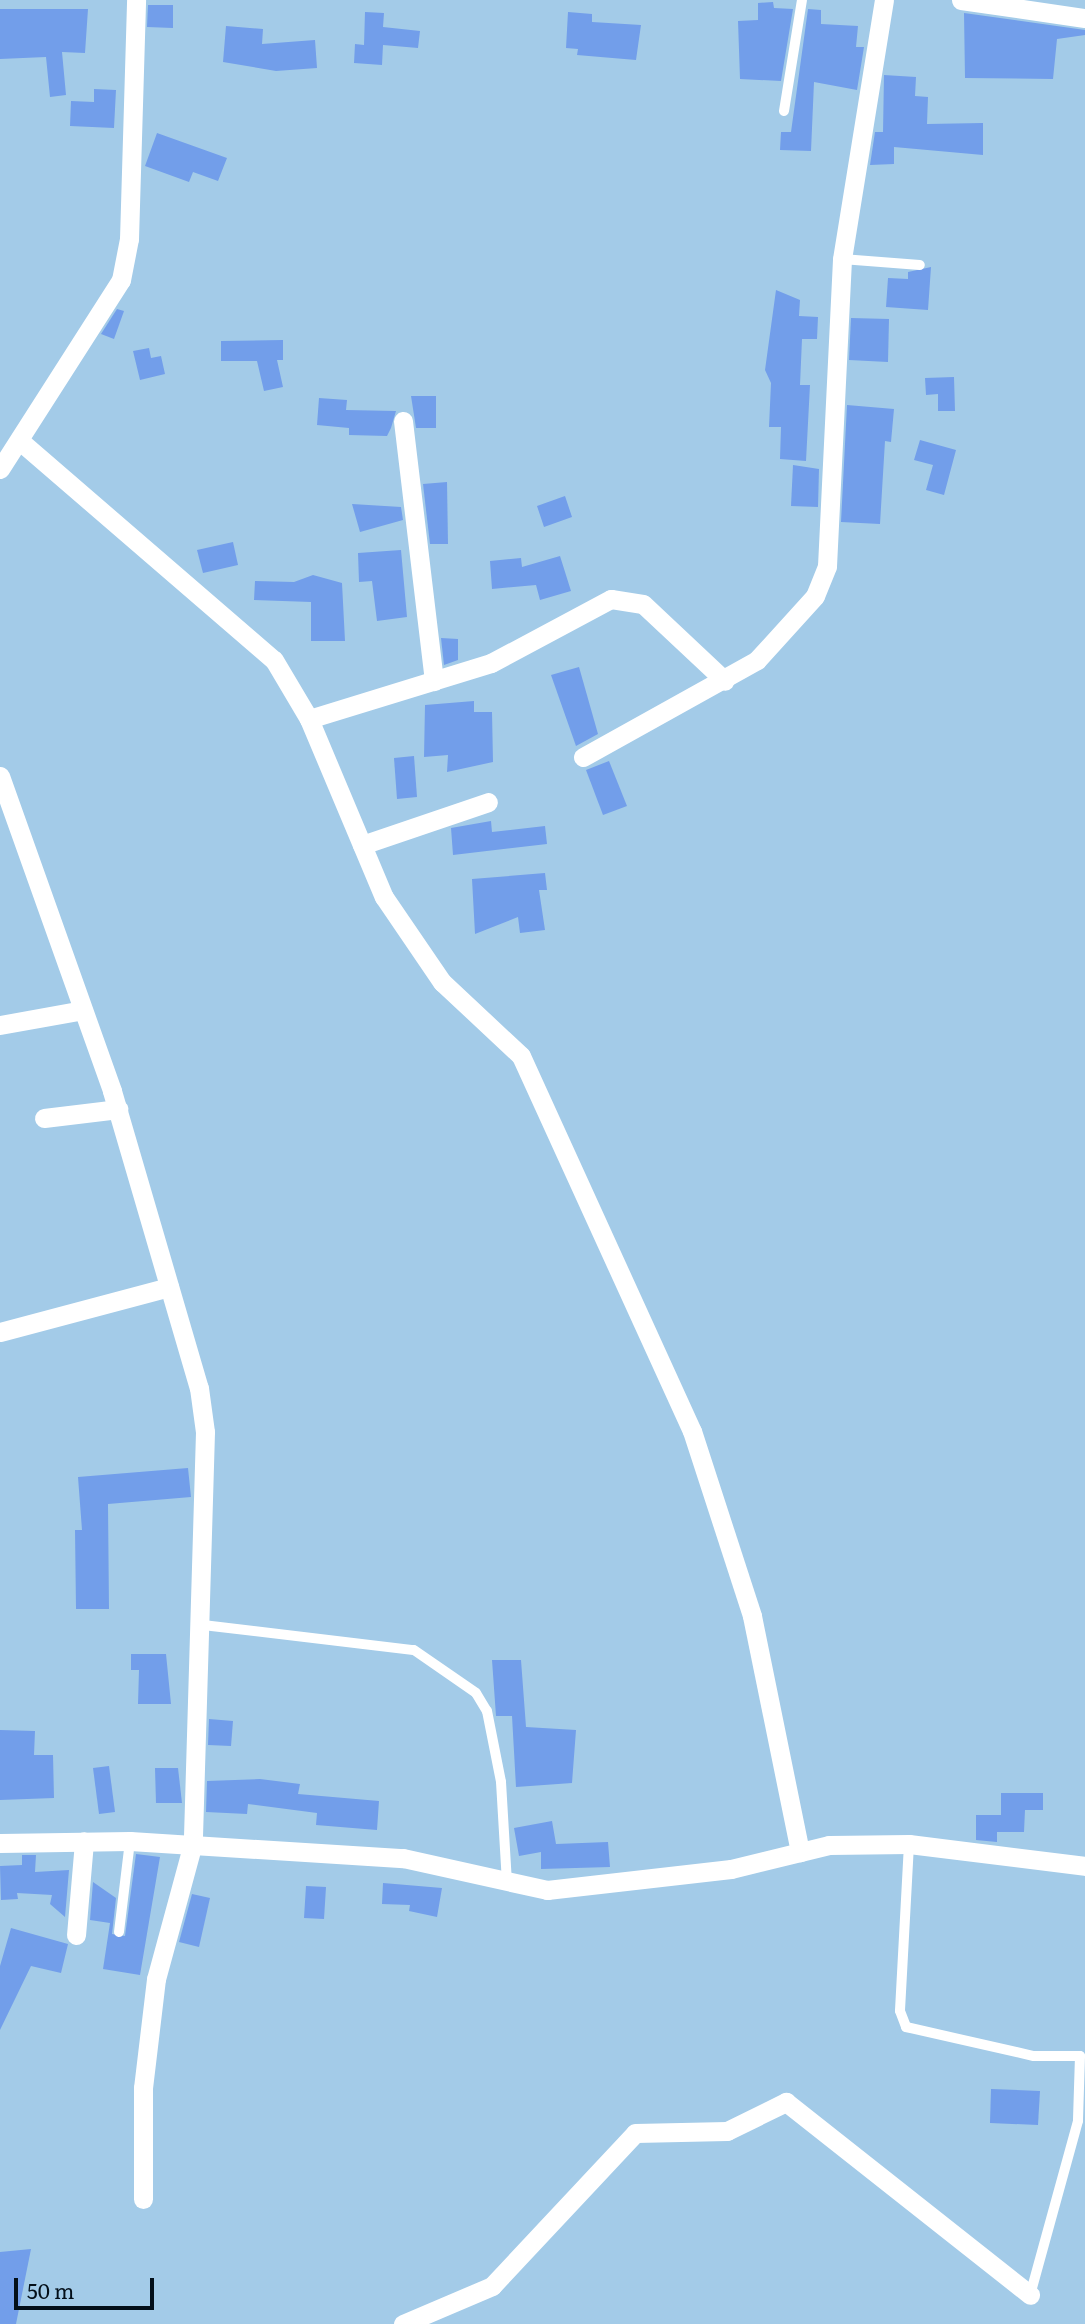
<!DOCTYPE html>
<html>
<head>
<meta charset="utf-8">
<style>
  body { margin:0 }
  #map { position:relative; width:1085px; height:2324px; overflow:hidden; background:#a3cbe8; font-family:Literata,serif }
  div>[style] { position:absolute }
  .building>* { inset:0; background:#729eea }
  .lane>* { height:10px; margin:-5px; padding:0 5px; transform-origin:5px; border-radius:5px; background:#fff }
  .street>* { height:19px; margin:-9.5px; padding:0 9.5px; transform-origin:9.5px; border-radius:9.5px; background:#fff }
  span { translate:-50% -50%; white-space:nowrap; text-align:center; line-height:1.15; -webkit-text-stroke:5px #a3cbe8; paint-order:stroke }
  .scale { position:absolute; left:14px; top:2278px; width:140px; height:32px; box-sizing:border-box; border:4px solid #030f19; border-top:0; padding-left:9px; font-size:21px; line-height:24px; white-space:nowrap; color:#030f19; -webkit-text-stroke:5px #a3cbe8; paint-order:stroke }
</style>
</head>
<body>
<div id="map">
  <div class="building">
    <div style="clip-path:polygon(773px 2px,774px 8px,793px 9px,781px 81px,740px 79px,738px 21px,758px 20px,758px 3px)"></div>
    <div style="clip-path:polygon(148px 5px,173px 5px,173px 28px,147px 27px)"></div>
    <div style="clip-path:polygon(0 9px,88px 9px,85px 53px,62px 52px,66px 95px,50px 97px,46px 57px,0 59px)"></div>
    <div style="clip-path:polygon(808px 9px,821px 10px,821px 24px,858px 26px,856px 47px,864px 47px,857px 90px,814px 82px,811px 151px,780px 150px,781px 132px,791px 132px)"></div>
    <div style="clip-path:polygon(365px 12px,384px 13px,383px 27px,420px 31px,418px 48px,383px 45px,382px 65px,354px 63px,355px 44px,364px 45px)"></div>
    <div style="clip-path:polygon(568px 12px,592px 14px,592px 22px,641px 25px,636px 60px,577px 55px,578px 49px,566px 48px)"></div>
    <div style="clip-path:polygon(964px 13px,1085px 30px,1085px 35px,1057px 39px,1053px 79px,965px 78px)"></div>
    <div style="clip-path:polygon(226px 26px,263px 29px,262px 44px,315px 40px,317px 68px,276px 71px,223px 62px)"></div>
    <div style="clip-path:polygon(884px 75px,916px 77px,915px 96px,928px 97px,927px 124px,983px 123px,983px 155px,894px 147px,894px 164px,870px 165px,875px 132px,883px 132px)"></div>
    <div style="clip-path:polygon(94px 89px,116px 90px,114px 128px,70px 126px,71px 101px,94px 102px)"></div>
    <div style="clip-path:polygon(157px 133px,227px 158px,218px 181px,193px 172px,189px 182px,145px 166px)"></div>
    <div style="clip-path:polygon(931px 267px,928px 310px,886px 307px,888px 278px,908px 279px,908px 272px)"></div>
    <div style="clip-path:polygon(776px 290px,800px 300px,799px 316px,818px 317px,817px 339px,802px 339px,800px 385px,810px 385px,806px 461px,780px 459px,781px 427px,769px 427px,771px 383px,765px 370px)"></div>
    <div style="clip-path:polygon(117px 309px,124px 311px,114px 339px,101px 334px)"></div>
    <div style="clip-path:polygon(851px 318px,889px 319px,888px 362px,849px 360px)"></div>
    <div style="clip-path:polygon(283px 340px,283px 360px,277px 360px,283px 387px,264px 391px,257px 361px,221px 361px,221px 341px)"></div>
    <div style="clip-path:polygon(149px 348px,151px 358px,161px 356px,165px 374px,140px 380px,133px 351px)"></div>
    <div style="clip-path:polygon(954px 377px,955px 411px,938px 411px,938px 394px,926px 395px,925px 378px)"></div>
    <div style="clip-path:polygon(411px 396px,436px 396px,436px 428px,416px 428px)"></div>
    <div style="clip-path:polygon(319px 398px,347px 400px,346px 410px,396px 411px,391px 428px,387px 436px,349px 435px,349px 428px,317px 425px)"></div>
    <div style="clip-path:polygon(847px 405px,894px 409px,891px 442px,885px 441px,880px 524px,841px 522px)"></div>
    <div style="clip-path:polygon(920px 440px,956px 450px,944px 495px,926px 490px,933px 465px,914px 460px)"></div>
    <div style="clip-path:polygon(793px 465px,819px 469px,818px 507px,791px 506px)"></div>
    <div style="clip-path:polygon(447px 482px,448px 544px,430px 544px,423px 484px)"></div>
    <div style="clip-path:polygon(565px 496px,572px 517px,544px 527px,537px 506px)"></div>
    <div style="clip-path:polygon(352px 504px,401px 507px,403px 520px,360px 532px)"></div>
    <div style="clip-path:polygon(233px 542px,238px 565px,203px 573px,197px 550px)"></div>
    <div style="clip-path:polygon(401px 550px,407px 617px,377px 621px,372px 581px,359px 582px,358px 553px)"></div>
    <div style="clip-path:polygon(560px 556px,571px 591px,540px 600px,536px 585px,492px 589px,490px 561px,521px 558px,522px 567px)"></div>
    <div style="clip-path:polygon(313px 575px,342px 583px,345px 641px,311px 641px,311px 602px,254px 600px,255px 581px,294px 582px)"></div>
    <div style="clip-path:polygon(441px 638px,458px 639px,458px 660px,444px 665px)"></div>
    <div style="clip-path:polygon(579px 667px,598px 734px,576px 746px,551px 675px)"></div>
    <div style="clip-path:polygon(474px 701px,474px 712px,492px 712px,493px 762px,447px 772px,448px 755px,424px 757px,425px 705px)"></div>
    <div style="clip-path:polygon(414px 756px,417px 797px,397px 799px,394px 758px)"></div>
    <div style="clip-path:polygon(609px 761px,627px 806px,603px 815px,586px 770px)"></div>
    <div style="clip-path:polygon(491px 821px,492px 832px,545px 826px,547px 844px,453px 855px,451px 828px)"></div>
    <div style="clip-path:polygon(545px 873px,547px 890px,539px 890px,545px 930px,520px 933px,518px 917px,475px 934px,472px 879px)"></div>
    <div style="clip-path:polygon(188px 1468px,191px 1497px,108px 1504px,109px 1609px,76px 1609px,75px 1530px,82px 1530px,78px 1477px)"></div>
    <div style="clip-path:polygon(131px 1654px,166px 1654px,171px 1704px,138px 1704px,139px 1670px,131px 1670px)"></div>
    <div style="clip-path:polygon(492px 1660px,521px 1660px,526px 1727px,576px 1730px,572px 1783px,516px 1787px,512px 1716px,496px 1716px)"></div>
    <div style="clip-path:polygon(209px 1719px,233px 1721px,231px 1746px,208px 1745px)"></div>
    <div style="clip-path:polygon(0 1730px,35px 1731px,34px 1755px,53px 1755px,54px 1798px,0 1800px)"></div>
    <div style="clip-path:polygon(109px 1766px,115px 1812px,99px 1814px,93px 1768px)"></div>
    <div style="clip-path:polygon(155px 1768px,178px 1768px,182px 1803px,156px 1803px)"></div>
    <div style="clip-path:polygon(260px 1779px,300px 1784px,298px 1794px,379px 1801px,377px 1830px,316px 1825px,317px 1813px,248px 1804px,247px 1814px,206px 1812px,207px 1781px)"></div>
    <div style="clip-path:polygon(1001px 1793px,1043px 1793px,1043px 1810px,1025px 1810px,1024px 1832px,997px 1832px,997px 1842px,976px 1840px,976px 1815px,1001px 1815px)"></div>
    <div style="clip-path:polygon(552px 1821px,556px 1844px,608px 1842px,610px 1867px,541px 1869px,541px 1852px,519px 1856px,514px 1828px)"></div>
    <div style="clip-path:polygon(136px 1854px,160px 1857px,140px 1975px,103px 1969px,110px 1923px,90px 1920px,93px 1882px,116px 1898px,112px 1934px,125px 1936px)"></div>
    <div style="clip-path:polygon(22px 1855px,36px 1855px,35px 1872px,69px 1870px,65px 1917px,50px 1904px,52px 1895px,17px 1893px,18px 1899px,1px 1900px,0 1866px,22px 1865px)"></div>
    <div style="clip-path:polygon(383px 1883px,442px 1888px,437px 1917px,409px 1911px,410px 1905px,382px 1904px)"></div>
    <div style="clip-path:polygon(306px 1886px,326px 1887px,324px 1919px,304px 1918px)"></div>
    <div style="clip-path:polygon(192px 1894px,210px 1898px,199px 1947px,179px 1942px)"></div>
    <div style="clip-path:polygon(11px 1928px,68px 1944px,61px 1973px,31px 1966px,0 2030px,0 1966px)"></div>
    <div style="clip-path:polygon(991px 2089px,1040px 2091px,1038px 2125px,990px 2123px)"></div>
    <div style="clip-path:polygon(31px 2249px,16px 2324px,0 2324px,0 2252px)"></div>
  </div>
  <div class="lane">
    <div style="left:784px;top:111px;width:112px;rotate:-80.8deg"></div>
    <div style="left:842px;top:259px;width:78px;rotate:4.4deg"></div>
    <div style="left:203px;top:1625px;width:212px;rotate:6.8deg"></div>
    <div style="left:414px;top:1650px;width:75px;rotate:34.7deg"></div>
    <div style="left:476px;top:1693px;width:21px;rotate:59deg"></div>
    <div style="left:487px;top:1711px;width:72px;rotate:78.8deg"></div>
    <div style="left:501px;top:1782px;width:100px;rotate:86.6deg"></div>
    <div style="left:909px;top:1844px;width:167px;rotate:93.1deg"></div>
    <div style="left:900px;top:2011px;width:17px;rotate:69deg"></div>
    <div style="left:906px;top:2027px;width:131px;rotate:12.8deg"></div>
    <div style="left:1034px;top:2056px;width:46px"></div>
    <div style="left:1080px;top:2056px;width:65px;rotate:91.8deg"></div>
    <div style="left:1078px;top:2121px;width:180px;rotate:105.4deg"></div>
    <div style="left:119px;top:1932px;width:92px;rotate:-83.1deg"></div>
  </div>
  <div class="street">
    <div style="left:961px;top:0;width:125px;rotate:8.3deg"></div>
    <div style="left:403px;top:421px;width:262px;rotate:83.2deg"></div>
    <div style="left:20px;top:441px;width:335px;rotate:40.8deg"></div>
    <div style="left:274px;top:660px;width:69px;rotate:59.3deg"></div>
    <div style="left:309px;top:719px;width:193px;rotate:67.2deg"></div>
    <div style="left:384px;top:897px;width:103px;rotate:55.7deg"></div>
    <div style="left:442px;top:982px;width:108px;rotate:43.1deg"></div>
    <div style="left:521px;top:1056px;width:412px;rotate:65.5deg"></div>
    <div style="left:692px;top:1431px;width:194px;rotate:72deg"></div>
    <div style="left:752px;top:1616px;width:241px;rotate:78.5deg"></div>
    <div style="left:0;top:469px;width:224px;rotate:-57.4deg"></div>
    <div style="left:121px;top:280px;width:42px;rotate:-79deg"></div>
    <div style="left:129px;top:239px;width:239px;rotate:-88.3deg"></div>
    <div style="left:309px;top:719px;width:190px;rotate:-17.1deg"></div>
    <div style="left:491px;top:663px;width:136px;rotate:-28.1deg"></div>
    <div style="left:611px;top:599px;width:32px;rotate:9deg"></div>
    <div style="left:643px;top:604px;width:112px;rotate:43.2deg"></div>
    <div style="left:583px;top:757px;width:199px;rotate:-29.1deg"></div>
    <div style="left:757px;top:660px;width:86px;rotate:-47.8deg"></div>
    <div style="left:815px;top:596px;width:32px;rotate:-68deg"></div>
    <div style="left:827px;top:566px;width:307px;rotate:-87.2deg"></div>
    <div style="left:842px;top:259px;width:262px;rotate:-80.8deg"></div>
    <div style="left:0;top:776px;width:334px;rotate:70.4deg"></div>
    <div style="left:112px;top:1091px;width:309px;rotate:73.7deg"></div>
    <div style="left:199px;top:1388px;width:44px;rotate:82.2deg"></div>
    <div style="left:205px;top:1432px;width:411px;rotate:91.7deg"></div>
    <div style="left:193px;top:1843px;width:141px;rotate:105.2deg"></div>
    <div style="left:156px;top:1979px;width:110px;rotate:96.8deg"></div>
    <div style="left:143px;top:2088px;width:111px;rotate:90deg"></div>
    <div style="left:362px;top:845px;width:133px;rotate:-18.8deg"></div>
    <div style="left:0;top:1025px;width:84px;rotate:-10.2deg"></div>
    <div style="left:44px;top:1118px;width:75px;rotate:-6.9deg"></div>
    <div style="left:0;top:1332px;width:175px;rotate:-14.9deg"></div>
    <div style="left:0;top:1843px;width:130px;rotate:-0.9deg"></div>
    <div style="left:130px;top:1841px;width:274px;rotate:3.6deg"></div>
    <div style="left:403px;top:1858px;width:148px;rotate:12.5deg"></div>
    <div style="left:547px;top:1890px;width:185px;rotate:-6.5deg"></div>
    <div style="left:731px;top:1869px;width:101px;rotate:-13.8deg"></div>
    <div style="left:829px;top:1845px;width:80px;rotate:-0.7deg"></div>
    <div style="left:909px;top:1844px;width:177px;rotate:7.1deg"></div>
    <div style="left:76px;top:1935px;width:94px;rotate:-85.1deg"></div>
    <div style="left:403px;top:2324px;width:97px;rotate:-23.1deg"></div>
    <div style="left:492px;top:2286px;width:209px;rotate:-46.9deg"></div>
    <div style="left:635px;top:2133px;width:92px;rotate:-1.2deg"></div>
    <div style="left:727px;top:2131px;width:66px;rotate:-26.2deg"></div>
    <div style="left:786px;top:2102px;width:311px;rotate:38.3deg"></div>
  </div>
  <div class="scale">50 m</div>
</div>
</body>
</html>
